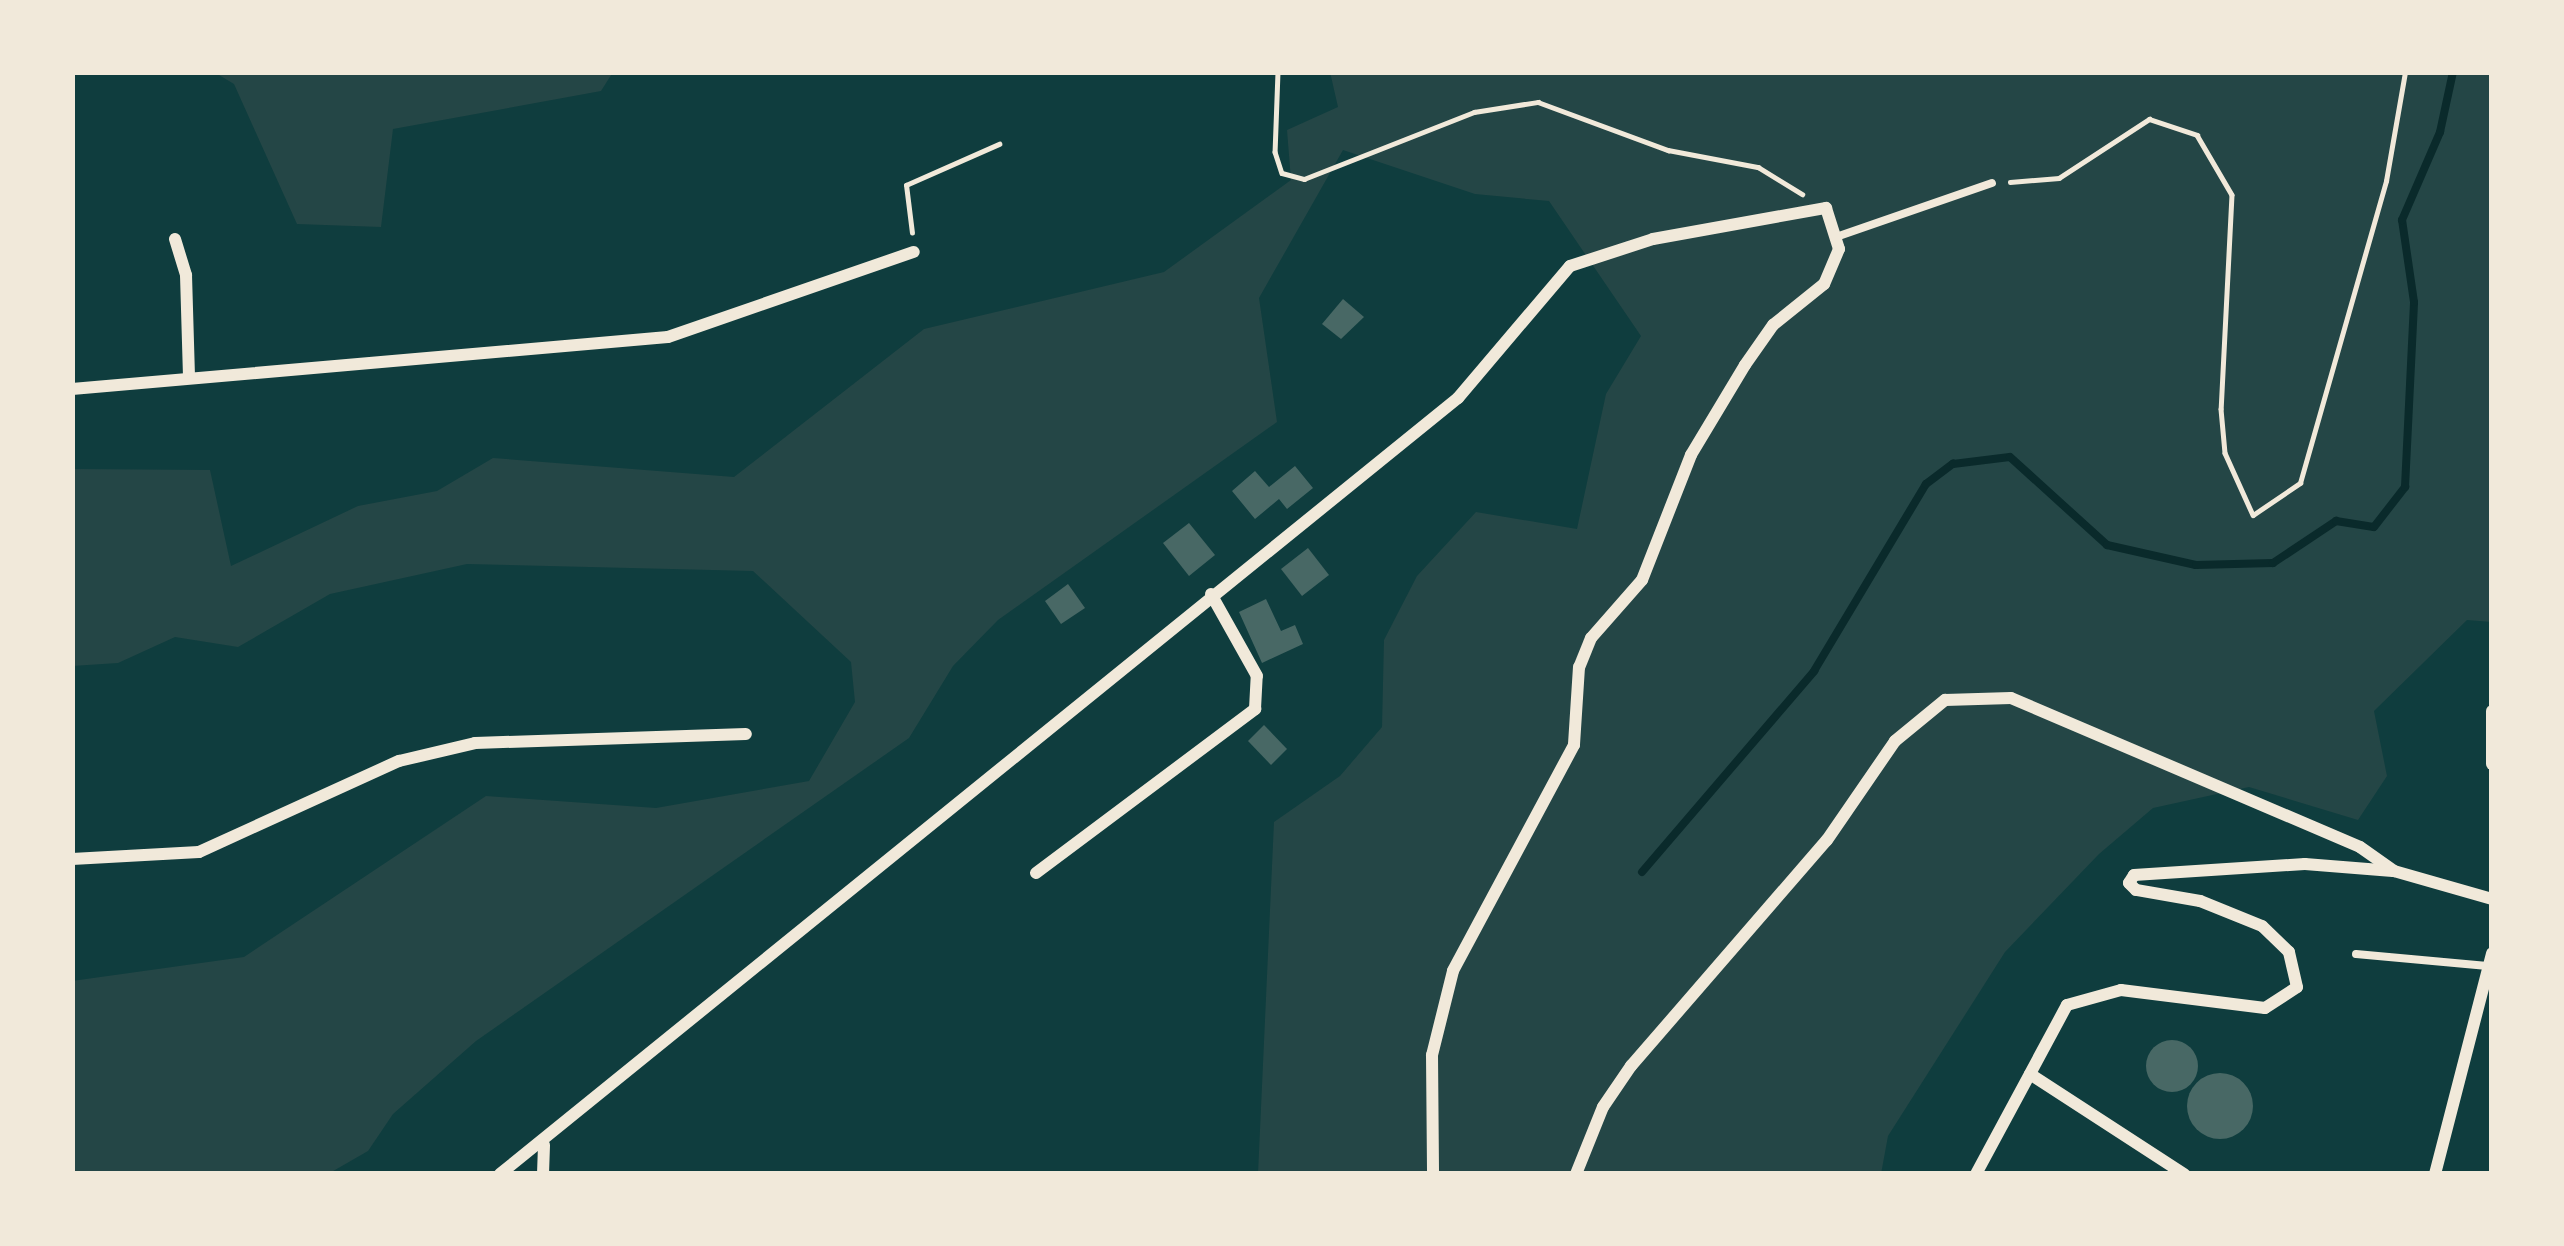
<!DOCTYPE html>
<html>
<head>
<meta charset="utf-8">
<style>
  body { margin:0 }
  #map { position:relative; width:2564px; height:1246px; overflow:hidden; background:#0f3d3e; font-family:"Archivo Narrow",sans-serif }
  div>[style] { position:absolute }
  .green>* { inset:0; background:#244646 }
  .stream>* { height:8px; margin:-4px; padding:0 4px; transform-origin:4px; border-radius:4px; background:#0a2a2b }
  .building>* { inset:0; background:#486865 }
  .round { border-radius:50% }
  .path>* { height:4.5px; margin:-2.25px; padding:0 2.25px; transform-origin:2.25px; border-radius:2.25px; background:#f1e9da }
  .service>* { height:8px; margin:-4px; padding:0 4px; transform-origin:4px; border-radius:4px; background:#f1e9da }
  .minor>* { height:12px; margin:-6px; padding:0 6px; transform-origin:6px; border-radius:6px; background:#f1e9da }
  span { translate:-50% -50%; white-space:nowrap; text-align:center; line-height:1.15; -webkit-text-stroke:10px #f1e9da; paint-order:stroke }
  .frame { position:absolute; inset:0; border:75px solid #f1e9da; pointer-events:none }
</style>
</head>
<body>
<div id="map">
  <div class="green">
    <div style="clip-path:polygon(214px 72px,613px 72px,601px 91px,393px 129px,381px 227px,297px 224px,234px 84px)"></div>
    <div style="clip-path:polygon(1330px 72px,2492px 72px,2492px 622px,2467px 620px,2374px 711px,2387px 776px,2358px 820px,2249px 787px,2153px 808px,2099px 854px,2005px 952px,1888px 1136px,1881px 1174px,1258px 1174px,1274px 822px,1340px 776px,1382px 727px,1384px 640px,1417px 576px,1476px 512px,1577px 529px,1606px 394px,1641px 336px,1549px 201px,1475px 194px,1343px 150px,1259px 298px,1277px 422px,998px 620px,953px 666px,909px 738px,476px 1041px,393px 1114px,368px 1151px,328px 1174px,72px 1174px,72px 981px,244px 957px,486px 796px,656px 808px,809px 781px,855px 702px,851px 662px,753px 571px,467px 564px,330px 594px,238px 647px,175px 637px,118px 663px,72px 666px,72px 469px,210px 470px,231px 566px,358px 506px,437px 491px,493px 458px,734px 477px,924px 329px,1164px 272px,1291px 180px,1287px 130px,1338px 107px)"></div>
  </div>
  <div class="stream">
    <div style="left:1642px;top:872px;width:265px;rotate:-49.4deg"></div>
    <div style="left:1814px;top:671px;width:218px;rotate:-59.1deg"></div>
    <div style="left:1926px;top:484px;width:34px;rotate:-37deg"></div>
    <div style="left:1953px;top:464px;width:57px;rotate:-7deg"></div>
    <div style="left:2010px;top:457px;width:131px;rotate:42.2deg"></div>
    <div style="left:2107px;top:545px;width:91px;rotate:12.7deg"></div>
    <div style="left:2196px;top:565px;width:77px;rotate:-1.5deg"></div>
    <div style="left:2273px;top:563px;width:76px;rotate:-33.7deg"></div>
    <div style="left:2336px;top:521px;width:38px;rotate:9deg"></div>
    <div style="left:2374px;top:527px;width:51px;rotate:-52.2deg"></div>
    <div style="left:2405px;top:487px;width:185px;rotate:-87.2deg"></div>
    <div style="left:2414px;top:302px;width:83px;rotate:-98.3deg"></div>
    <div style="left:2402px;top:220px;width:96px;rotate:-66.6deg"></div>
    <div style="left:2440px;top:132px;width:61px;rotate:-77.8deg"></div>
  </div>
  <div class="building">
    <div style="clip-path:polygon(1343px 299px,1364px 317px,1341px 339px,1322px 324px)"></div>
    <div style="clip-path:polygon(1295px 466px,1313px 488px,1287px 509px,1279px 499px,1255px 519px,1232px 491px,1255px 471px,1269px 487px)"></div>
    <div style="clip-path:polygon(1189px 523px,1215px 555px,1189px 576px,1163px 543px)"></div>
    <div style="clip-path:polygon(1308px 548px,1329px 575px,1302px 596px,1281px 569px)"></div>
    <div style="clip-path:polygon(1068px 584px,1085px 608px,1061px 624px,1045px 601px)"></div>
    <div style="clip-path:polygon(1266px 599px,1281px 631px,1295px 625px,1303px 644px,1262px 663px,1239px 612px)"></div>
    <div style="clip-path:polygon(1264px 725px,1287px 749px,1271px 765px,1248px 741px)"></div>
    <div class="round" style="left:2146px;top:1040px;width:52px;height:52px"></div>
    <div class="round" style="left:2187px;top:1073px;width:66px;height:66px"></div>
  </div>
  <div class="path">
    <div style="left:1278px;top:72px;width:80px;rotate:92.1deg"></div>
    <div style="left:1275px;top:152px;width:22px;rotate:72deg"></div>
    <div style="left:1282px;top:173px;width:23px;rotate:15deg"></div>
    <div style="left:1304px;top:179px;width:183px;rotate:-21.5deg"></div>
    <div style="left:1474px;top:112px;width:65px;rotate:-8.9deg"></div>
    <div style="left:1538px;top:102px;width:139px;rotate:20.3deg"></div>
    <div style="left:1668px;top:150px;width:92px;rotate:10.7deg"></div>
    <div style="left:1758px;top:167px;width:52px;rotate:31.5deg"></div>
    <div style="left:2010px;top:182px;width:49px;rotate:-4.7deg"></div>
    <div style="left:2059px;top:178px;width:108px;rotate:-33.2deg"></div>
    <div style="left:2149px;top:119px;width:51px;rotate:18.4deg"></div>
    <div style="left:2197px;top:135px;width:69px;rotate:59.7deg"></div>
    <div style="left:2232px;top:195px;width:214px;rotate:92.9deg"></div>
    <div style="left:2221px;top:409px;width:44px;rotate:84.8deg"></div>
    <div style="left:2225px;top:453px;width:68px;rotate:65.7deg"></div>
    <div style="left:2253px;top:515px;width:57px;rotate:-34.2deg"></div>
    <div style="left:2300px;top:483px;width:314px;rotate:-74.1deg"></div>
    <div style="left:2386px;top:181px;width:111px;rotate:-80.1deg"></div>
    <div style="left:912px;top:233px;width:48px;rotate:-97.1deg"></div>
    <div style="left:906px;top:185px;width:102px;rotate:-23.8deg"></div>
  </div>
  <div class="service">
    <div style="left:1836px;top:237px;width:165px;rotate:-19.1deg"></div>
    <div style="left:2356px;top:954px;width:132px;rotate:5.2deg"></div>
  </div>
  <div class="minor">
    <div style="left:175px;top:239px;width:38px;rotate:73deg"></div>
    <div style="left:186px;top:275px;width:101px;rotate:88.3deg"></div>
    <div style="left:72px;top:389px;width:598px;rotate:-4.99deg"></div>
    <div style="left:668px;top:337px;width:260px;rotate:-19.1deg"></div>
    <div style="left:2492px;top:711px;width:53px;rotate:90deg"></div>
    <div style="left:72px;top:859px;width:127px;rotate:-3.2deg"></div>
    <div style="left:199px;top:852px;width:220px;rotate:-24.5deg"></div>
    <div style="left:399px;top:761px;width:78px;rotate:-13.3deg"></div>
    <div style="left:475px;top:743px;width:271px;rotate:-1.9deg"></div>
    <div style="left:1036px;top:873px;width:274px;rotate:-36.8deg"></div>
    <div style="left:1255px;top:709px;width:33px;rotate:-87deg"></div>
    <div style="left:1257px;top:676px;width:94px;rotate:-119.3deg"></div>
    <div style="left:2030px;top:1074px;width:184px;rotate:33deg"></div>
    <div style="left:500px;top:1174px;width:1233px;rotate:-39.01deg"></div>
    <div style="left:1458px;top:398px;width:173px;rotate:-49.7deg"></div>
    <div style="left:1570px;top:266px;width:87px;rotate:-18deg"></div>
    <div style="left:1653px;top:239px;width:176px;rotate:-10.2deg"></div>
    <div style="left:1826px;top:208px;width:43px;rotate:72.4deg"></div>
    <div style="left:1839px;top:249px;width:38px;rotate:113deg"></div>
    <div style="left:1824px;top:284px;width:65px;rotate:141.2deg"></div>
    <div style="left:1773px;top:325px;width:49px;rotate:125deg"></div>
    <div style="left:1745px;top:365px;width:105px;rotate:121deg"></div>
    <div style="left:1691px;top:455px;width:134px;rotate:111.4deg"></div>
    <div style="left:1642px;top:580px;width:77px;rotate:131.3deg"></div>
    <div style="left:1591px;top:638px;width:31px;rotate:112deg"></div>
    <div style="left:1579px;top:667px;width:78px;rotate:93.7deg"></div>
    <div style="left:1574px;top:745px;width:256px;rotate:118.2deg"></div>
    <div style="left:1453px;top:971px;width:87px;rotate:104deg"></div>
    <div style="left:1432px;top:1055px;width:119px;rotate:89.5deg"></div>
    <div style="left:543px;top:1174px;width:29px;rotate:-88deg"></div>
    <div style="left:1576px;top:1174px;width:72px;rotate:-68.1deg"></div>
    <div style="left:1603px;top:1107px;width:50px;rotate:-55.7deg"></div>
    <div style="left:1631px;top:1066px;width:299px;rotate:-49.1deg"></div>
    <div style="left:1827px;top:840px;width:120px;rotate:-55.5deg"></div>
    <div style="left:1895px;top:741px;width:65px;rotate:-39.4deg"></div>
    <div style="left:1945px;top:700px;width:66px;rotate:-1.7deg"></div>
    <div style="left:2011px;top:698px;width:379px;rotate:23.1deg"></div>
    <div style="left:2360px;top:847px;width:42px;rotate:35.2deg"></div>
    <div style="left:2394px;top:871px;width:102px;rotate:15.9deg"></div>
    <div style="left:1976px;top:1174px;width:192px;rotate:-61.7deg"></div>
    <div style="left:2067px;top:1005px;width:56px;rotate:-15.5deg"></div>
    <div style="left:2121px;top:990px;width:145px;rotate:7.1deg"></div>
    <div style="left:2265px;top:1008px;width:38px;rotate:-33deg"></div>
    <div style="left:2297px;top:987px;width:36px;rotate:-103deg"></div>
    <div style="left:2289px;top:952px;width:37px;rotate:-136deg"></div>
    <div style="left:2262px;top:926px;width:67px;rotate:-158deg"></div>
    <div style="left:2200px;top:901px;width:65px;rotate:-170.2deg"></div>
    <div style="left:2136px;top:890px;width:10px;rotate:-135deg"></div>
    <div style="left:2129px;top:883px;width:9px;rotate:-58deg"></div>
    <div style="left:2134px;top:875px;width:171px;rotate:-3.7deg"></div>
    <div style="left:2305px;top:864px;width:88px;rotate:4.5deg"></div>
    <div style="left:2435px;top:1174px;width:228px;rotate:-75.5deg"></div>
  </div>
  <div class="frame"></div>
</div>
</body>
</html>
